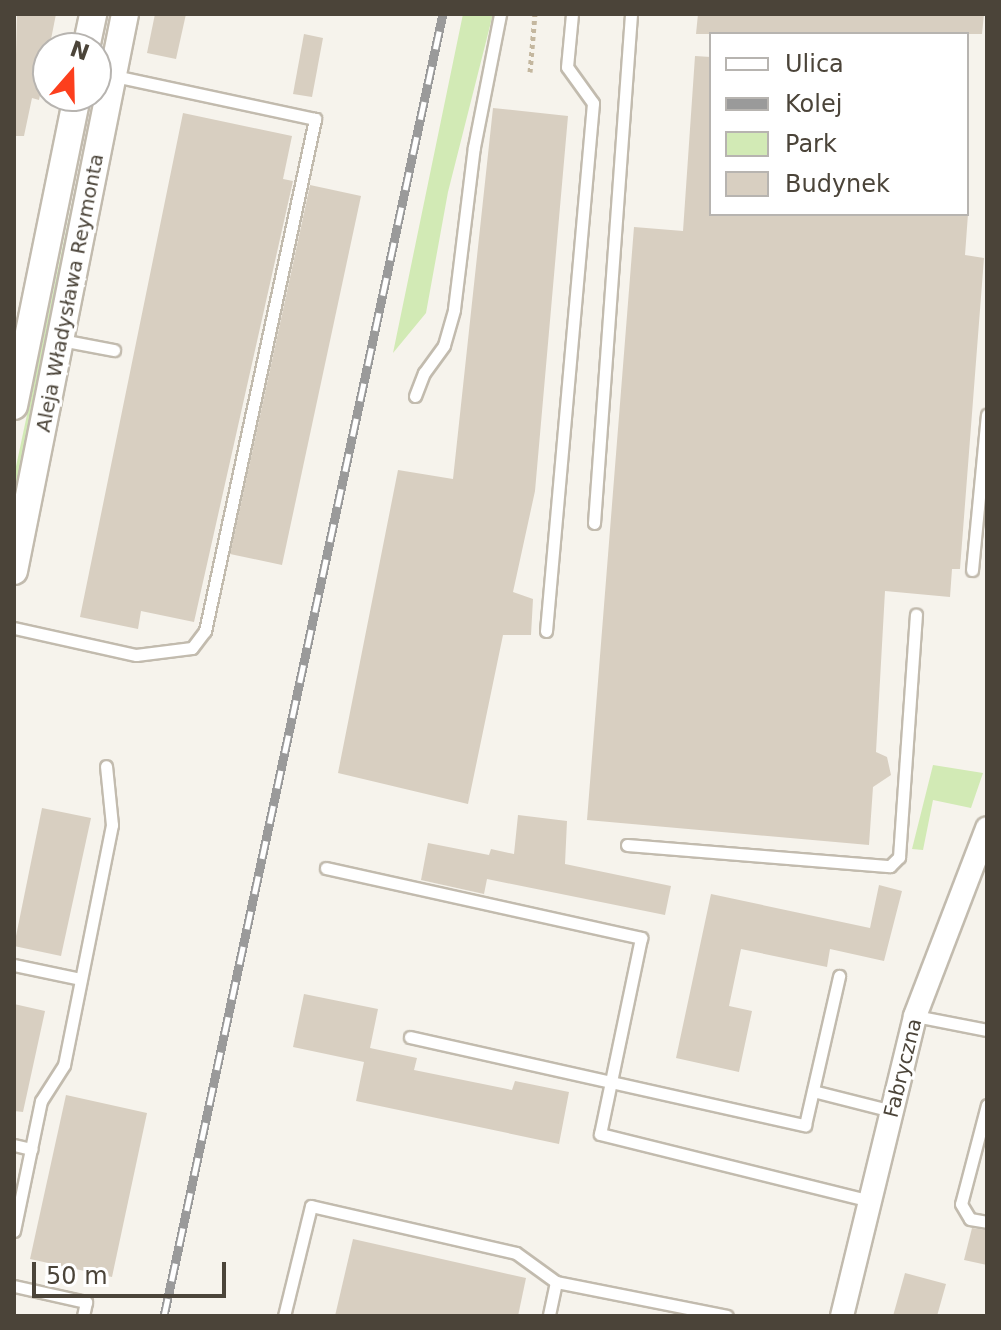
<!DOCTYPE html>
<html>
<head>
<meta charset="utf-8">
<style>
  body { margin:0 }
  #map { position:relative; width:1001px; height:1330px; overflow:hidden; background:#f6f3ec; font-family:"DejaVu Sans",sans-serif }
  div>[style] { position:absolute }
  .green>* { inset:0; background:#d2eab5 }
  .building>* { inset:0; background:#d8cfc1 }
  .path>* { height:5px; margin-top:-2.5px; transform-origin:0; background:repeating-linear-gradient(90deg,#c4b79f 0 4px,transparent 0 8px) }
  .roads { filter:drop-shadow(2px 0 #c2bbae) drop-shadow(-2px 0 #c2bbae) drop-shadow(0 2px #c2bbae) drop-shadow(0 -2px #c2bbae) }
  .service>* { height:11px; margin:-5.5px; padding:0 5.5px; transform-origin:5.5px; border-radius:5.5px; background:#fff }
  .minor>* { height:22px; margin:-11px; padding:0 11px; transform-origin:11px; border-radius:11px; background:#fff }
  .tertiary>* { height:26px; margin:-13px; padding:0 13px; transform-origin:13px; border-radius:13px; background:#fff }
  .rail>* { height:9px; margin-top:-4.5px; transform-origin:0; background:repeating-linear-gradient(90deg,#fff 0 18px,#9a9a9a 0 36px); box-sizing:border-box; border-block:2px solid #9a9a9a }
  span { translate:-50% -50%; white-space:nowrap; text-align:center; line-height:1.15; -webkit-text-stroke:6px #fff; paint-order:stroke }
  .street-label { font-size:20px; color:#4b4439 }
  .frame { position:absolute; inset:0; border:16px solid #4b4439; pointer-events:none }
  .legend { position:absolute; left:709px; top:32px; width:260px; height:184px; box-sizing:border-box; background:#fff; border:2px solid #b7b4b0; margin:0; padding:10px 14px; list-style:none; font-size:24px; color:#4b4439 }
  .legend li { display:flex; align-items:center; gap:16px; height:40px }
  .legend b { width:40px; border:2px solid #b7b4b0 }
  .north { position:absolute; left:32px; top:32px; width:80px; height:80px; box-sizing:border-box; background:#fff; border:2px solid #b7b4b0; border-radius:50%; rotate:20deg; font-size:22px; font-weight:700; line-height:32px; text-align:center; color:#4b4439 }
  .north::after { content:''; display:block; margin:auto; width:28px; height:36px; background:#fc3f1d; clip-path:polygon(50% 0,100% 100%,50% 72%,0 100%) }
  .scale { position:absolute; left:32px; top:1262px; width:194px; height:36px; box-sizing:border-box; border:4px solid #4b4439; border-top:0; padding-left:10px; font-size:24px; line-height:28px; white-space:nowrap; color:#4b4439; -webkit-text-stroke:6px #fff; paint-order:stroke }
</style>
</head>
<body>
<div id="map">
  <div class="green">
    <div style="clip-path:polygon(463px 14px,493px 14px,448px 192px,426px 313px,393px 353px)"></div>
    <div style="clip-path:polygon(96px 89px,98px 90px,14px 513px,14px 476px)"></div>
    <div style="clip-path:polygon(933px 765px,983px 773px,971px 808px,933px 800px,923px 850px,912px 849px)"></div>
  </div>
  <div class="building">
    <div style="clip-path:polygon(17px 14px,56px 14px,39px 100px,32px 98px,24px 136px,14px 136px)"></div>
    <div style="clip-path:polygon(155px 14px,186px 14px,176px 59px,147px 53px)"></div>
    <div style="clip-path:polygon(698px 14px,984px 14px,982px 34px,696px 34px)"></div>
    <div style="clip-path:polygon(304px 34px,323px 38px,312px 97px,293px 94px)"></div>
    <div style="clip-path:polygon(695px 56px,711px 57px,711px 214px,968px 214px,965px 255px,984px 258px,960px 569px,952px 569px,950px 597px,885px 591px,876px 752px,887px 757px,891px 775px,873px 787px,869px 845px,587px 820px,634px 227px,683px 231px)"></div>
    <div style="clip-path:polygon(493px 108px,568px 116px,535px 491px,513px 592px,533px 599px,531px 635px,503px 635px,468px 804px,338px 773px,398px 470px,453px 479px)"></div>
    <div style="clip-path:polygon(183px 113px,292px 136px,283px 179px,293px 181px,194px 622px,141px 611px,138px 629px,80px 617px)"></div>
    <div style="clip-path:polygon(310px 185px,361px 196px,282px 565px,230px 554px)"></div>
    <div style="clip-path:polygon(42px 808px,91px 818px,61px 956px,14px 946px)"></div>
    <div style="clip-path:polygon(518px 815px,567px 821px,565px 864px,671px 886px,665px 915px,487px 879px,484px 894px,421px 880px,428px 843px,489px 855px,491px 849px,514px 854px)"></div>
    <div style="clip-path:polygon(879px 885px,902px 891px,884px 961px,830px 949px,827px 967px,741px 949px,729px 1006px,752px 1011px,739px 1072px,676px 1058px,711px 894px,870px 928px)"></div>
    <div style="clip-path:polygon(304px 994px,378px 1009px,370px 1048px,417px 1058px,414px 1070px,512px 1090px,515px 1081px,569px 1092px,559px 1144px,356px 1101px,364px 1062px,293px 1047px)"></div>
    <div style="clip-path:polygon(14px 1004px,45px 1011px,23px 1112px,14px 1111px)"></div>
    <div style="clip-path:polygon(66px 1095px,147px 1113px,112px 1277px,30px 1259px)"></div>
    <div style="clip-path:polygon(972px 1228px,987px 1230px,987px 1265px,964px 1260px)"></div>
    <div style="clip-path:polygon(353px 1239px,526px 1278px,518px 1316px,335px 1316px)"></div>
    <div style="clip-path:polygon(905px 1273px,946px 1284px,937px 1316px,893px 1316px)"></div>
  </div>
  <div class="path">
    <div style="left:530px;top:72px;width:58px;rotate:-85.1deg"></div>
  </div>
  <div class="roads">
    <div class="service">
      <div style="left:61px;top:340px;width:54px;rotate:10.7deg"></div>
      <div style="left:415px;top:396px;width:25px;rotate:-69deg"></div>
      <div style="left:424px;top:373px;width:34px;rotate:-54deg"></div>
      <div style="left:444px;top:345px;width:37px;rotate:-74deg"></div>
      <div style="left:454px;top:309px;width:163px;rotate:-83deg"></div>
      <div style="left:474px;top:147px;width:136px;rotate:-78.9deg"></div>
      <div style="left:594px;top:523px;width:510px;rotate:-85.84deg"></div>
      <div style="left:972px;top:570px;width:156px;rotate:-84.5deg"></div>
      <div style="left:14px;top:628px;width:125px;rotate:12.5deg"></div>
      <div style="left:136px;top:655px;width:56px;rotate:-7.1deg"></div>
      <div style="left:192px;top:648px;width:21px;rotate:-53deg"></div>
      <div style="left:205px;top:631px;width:524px;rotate:-77.87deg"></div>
      <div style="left:315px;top:119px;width:224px;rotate:-167.9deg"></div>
      <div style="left:546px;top:631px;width:530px;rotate:-84.91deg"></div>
      <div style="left:593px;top:103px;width:44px;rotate:-125.8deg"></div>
      <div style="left:567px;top:67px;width:53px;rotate:-84.6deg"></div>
      <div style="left:627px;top:845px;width:264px;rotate:4.6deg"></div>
      <div style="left:890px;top:866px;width:13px;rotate:-45deg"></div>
      <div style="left:899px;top:857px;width:243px;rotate:-86deg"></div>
      <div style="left:326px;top:868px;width:323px;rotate:12.5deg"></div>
      <div style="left:641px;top:938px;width:200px;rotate:101.8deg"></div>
      <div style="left:600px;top:1134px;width:278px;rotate:13.9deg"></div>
      <div style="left:14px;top:965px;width:68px;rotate:11.8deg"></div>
      <div style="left:915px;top:1016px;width:73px;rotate:11deg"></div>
      <div style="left:410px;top:1037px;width:405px;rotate:12.6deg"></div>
      <div style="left:805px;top:1125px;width:153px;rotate:-77.1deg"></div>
      <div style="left:813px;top:1091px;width:81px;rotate:14.2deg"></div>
      <div style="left:987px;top:1105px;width:102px;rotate:104.7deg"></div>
      <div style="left:961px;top:1204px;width:17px;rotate:59deg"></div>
      <div style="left:970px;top:1219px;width:17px;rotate:10deg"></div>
      <div style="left:14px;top:1145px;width:18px;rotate:13deg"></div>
      <div style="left:14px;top:1231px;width:133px;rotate:-78.3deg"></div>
      <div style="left:41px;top:1101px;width:43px;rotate:-57.4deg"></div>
      <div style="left:64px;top:1065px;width:245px;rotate:-78.7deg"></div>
      <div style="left:112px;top:825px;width:59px;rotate:-95.8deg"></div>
      <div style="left:556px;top:1282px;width:174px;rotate:11.2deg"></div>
      <div style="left:14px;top:1286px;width:74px;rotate:12.5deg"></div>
      <div style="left:86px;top:1302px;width:14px;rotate:102deg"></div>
      <div style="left:284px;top:1316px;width:113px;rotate:-76.2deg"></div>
      <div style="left:311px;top:1206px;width:210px;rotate:12.9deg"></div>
      <div style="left:516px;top:1253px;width:49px;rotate:35.9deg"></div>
      <div style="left:556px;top:1282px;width:35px;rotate:102deg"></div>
    </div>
    <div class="minor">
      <div style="left:842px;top:1316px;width:309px;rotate:-76.3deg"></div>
      <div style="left:915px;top:1016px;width:201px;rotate:-69deg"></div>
    </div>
    <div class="tertiary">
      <div style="left:86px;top:48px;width:35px;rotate:-78deg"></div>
      <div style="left:14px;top:406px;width:316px;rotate:-78.5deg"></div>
      <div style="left:14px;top:571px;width:568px;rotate:-78.73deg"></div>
    </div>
  </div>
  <div class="rail">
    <div style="left:164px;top:1316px;width:1332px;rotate:-77.91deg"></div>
  </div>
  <div class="street-label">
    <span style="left:70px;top:293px;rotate:-79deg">Aleja Władysława Reymonta</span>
    <span style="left:903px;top:1068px;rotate:-76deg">Fabryczna</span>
  </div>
  <div class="frame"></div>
  <ul class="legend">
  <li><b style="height:10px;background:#fff"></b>Ulica</li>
  <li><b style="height:10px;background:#9a9a9a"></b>Kolej</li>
  <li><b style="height:22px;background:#d2eab5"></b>Park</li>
  <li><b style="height:22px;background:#d8cfc1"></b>Budynek</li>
  </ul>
  <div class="north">N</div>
  <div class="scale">50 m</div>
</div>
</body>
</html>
